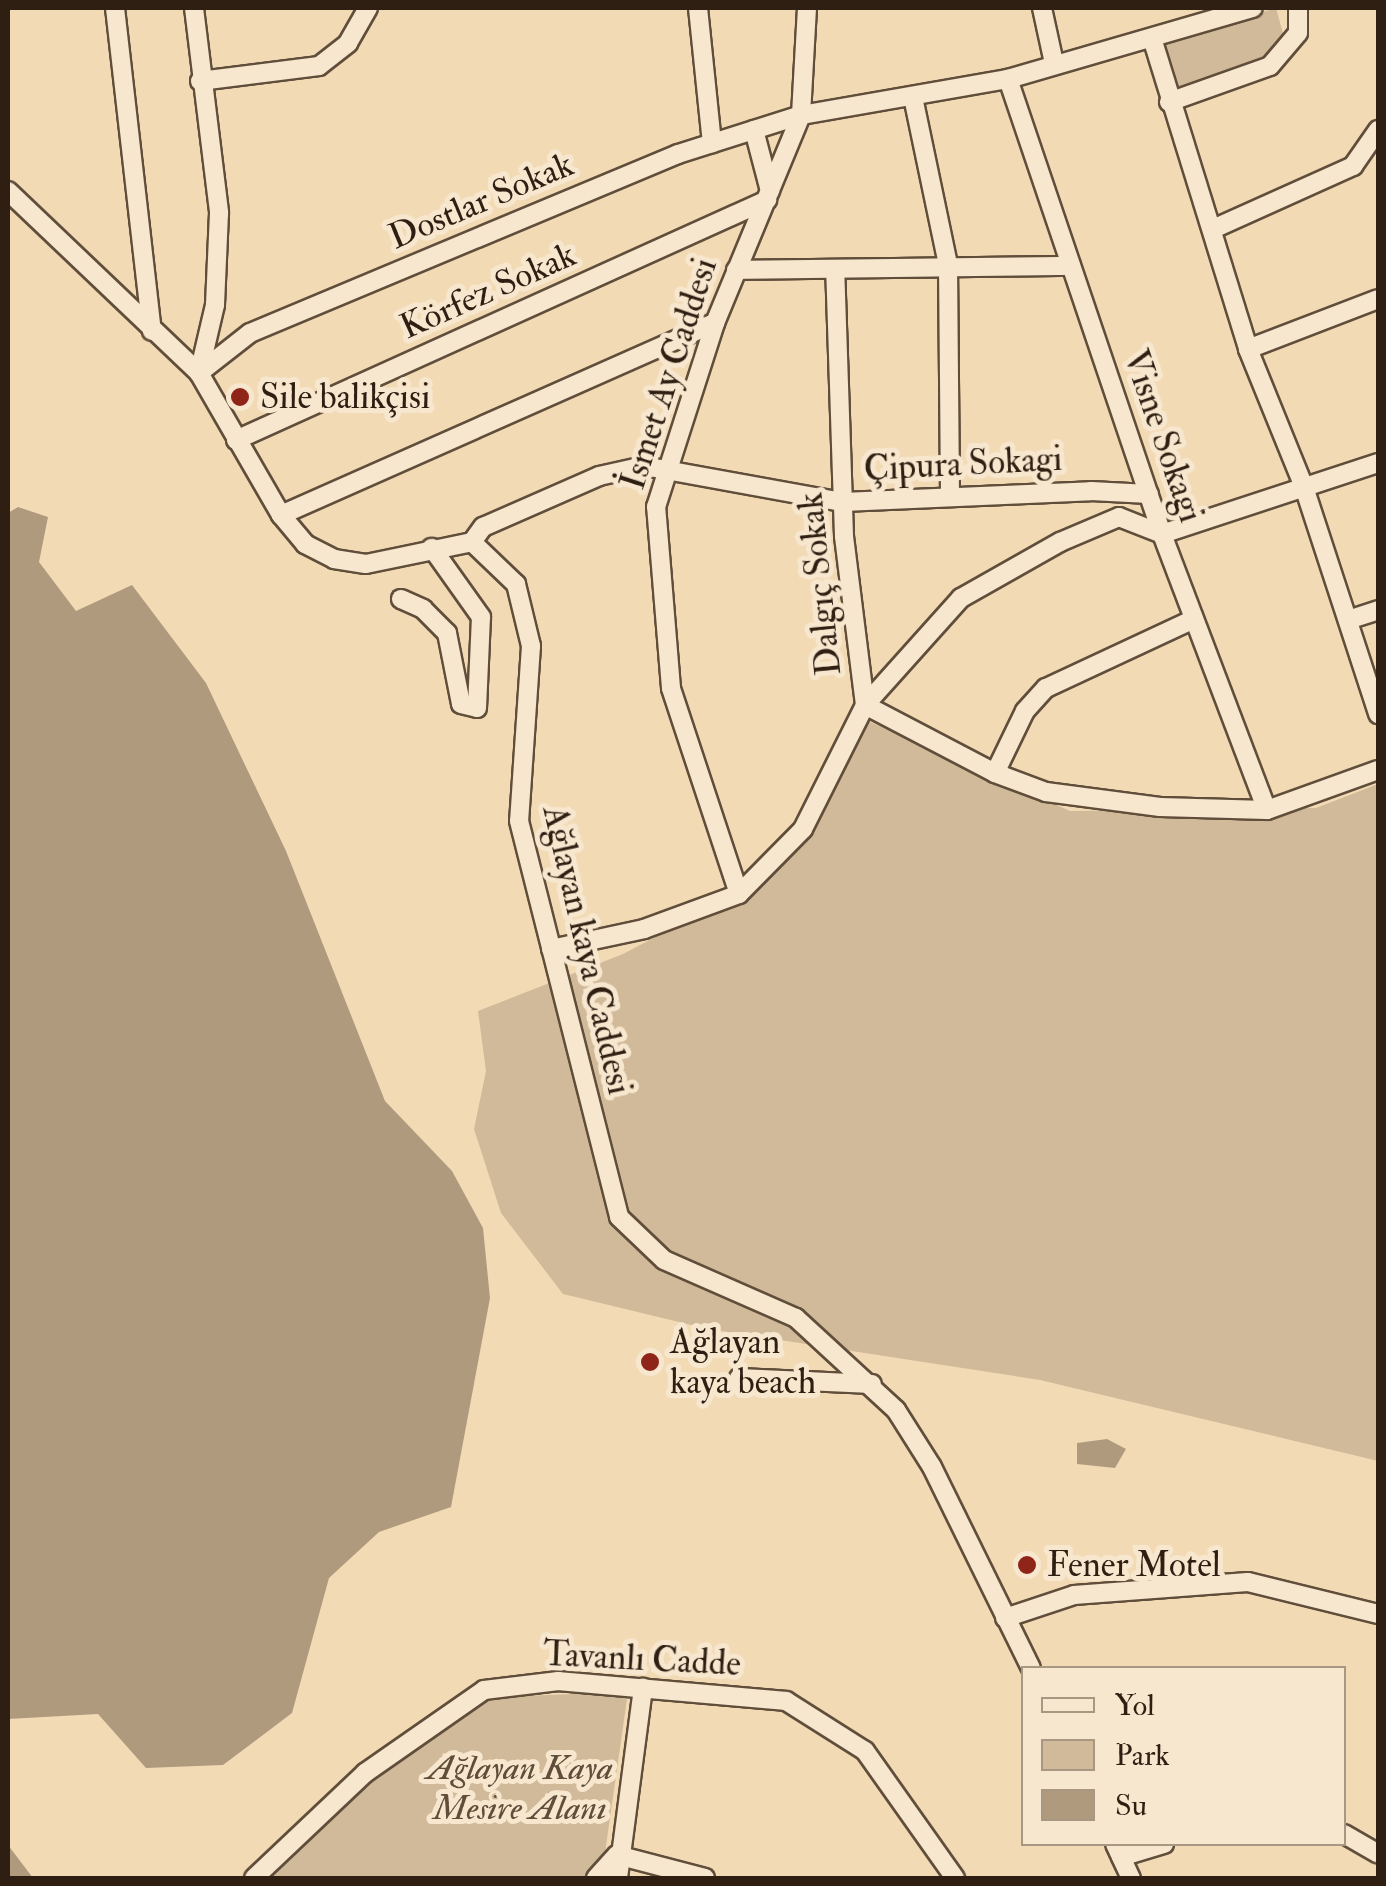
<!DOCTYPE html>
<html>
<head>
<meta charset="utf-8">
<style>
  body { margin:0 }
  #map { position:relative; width:1386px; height:1886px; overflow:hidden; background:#f2dab5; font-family:"IM FELL Double Pica",serif }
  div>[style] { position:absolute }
  .green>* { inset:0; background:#d1ba99 }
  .water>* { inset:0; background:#b09a7e }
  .roads { filter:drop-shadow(2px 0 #604e3b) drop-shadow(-2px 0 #604e3b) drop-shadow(0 2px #604e3b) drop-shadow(0 -2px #604e3b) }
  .minor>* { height:18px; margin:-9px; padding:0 9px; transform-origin:9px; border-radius:9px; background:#f7e7cf }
  .dots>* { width:28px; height:28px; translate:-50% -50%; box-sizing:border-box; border:5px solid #f7e7cf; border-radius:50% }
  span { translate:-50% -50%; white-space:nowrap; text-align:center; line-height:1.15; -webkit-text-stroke:10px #f7e7cf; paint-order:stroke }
  .street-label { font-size:35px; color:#2f1f12 }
  .poi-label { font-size:35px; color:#2f1f12 }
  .left { translate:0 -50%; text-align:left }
  .park-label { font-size:35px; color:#604e3a; font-style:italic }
  .frame { position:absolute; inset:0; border:10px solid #2f1f12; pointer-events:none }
  .legend { position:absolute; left:1021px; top:1666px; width:325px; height:180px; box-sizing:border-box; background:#f7e7cf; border:2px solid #a79783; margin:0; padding:12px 18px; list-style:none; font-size:30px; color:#2f1f12 }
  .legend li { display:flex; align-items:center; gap:20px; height:50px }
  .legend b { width:50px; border:2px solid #a79783 }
</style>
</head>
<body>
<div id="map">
  <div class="green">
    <div style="clip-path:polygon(1276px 8px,1284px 37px,1275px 56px,1178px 87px,1163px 42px)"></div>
    <div style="clip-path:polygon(859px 717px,1070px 811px,1316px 808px,1378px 784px,1378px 1461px,1040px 1380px,708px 1329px,563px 1294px,501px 1213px,474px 1129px,486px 1071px,478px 1011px,623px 954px,739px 893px,789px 848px)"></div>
    <div style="clip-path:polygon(628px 1692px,603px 1867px,587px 1878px,263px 1878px,376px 1774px,493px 1697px)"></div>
  </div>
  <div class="water">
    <div style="clip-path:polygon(18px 507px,48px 517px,39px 562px,76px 611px,132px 585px,206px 683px,286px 851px,385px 1101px,452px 1171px,483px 1228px,490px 1298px,451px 1507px,379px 1532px,329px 1578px,292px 1713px,223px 1765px,146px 1768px,98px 1714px,8px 1719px,8px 513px)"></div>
    <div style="clip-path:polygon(1107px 1439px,1126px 1449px,1115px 1468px,1077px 1464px,1077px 1443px)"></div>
    <div style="clip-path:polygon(8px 1845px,33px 1878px,8px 1878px)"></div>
  </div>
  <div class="roads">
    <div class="minor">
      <div style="left:115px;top:8px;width:325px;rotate:83.5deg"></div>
      <div style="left:194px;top:8px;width:207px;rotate:83deg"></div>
      <div style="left:219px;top:213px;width:92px;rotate:92.5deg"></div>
      <div style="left:215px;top:305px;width:70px;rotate:103.2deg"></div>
      <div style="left:698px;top:8px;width:136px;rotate:84.1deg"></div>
      <div style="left:1042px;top:8px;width:56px;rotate:77.7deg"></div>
      <div style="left:1152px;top:38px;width:325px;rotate:72.8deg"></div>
      <div style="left:1248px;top:349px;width:149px;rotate:67.9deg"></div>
      <div style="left:1304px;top:487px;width:239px;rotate:71.9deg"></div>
      <div style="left:1008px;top:79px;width:480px;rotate:71.3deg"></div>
      <div style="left:1162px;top:534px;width:295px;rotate:69.2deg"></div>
      <div style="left:200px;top:81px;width:120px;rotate:-7.2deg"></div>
      <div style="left:319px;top:66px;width:37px;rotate:-38deg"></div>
      <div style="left:348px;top:43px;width:40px;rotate:-60.3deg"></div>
      <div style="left:913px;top:97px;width:171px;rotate:78.2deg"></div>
      <div style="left:948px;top:264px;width:232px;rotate:89.5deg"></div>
      <div style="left:1169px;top:102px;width:107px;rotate:-19.6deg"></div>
      <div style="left:1270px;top:66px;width:43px;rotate:-49.7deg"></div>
      <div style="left:1298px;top:33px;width:25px;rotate:-90deg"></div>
      <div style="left:754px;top:130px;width:63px;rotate:75.3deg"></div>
      <div style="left:8px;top:191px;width:264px;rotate:43.6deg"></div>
      <div style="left:199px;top:373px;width:164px;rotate:60deg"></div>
      <div style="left:281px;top:515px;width:38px;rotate:50deg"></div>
      <div style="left:305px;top:544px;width:33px;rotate:27deg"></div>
      <div style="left:334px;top:559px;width:32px;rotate:9deg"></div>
      <div style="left:366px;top:564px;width:108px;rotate:-11.7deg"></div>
      <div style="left:472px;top:542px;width:61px;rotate:43.7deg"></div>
      <div style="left:516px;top:584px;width:64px;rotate:76.4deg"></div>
      <div style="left:531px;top:646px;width:175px;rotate:93.9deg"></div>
      <div style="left:519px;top:821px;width:408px;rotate:75.8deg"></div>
      <div style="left:619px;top:1217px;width:62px;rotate:43.7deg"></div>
      <div style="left:664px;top:1260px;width:144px;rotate:23.7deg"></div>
      <div style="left:796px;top:1318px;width:136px;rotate:42.6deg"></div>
      <div style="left:896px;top:1410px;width:67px;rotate:57.7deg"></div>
      <div style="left:932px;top:1467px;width:224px;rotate:63.8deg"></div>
      <div style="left:1213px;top:229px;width:154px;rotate:-24.2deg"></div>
      <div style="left:1353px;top:166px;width:44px;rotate:-55.2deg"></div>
      <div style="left:736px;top:270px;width:335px;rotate:-0.7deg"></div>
      <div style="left:1248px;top:349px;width:139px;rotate:-21deg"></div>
      <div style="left:199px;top:373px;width:65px;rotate:-38.1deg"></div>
      <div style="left:250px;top:333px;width:464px;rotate:-22.7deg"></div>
      <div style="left:678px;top:154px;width:129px;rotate:-17.6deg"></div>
      <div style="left:801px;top:115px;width:210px;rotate:-9.9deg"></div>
      <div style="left:1008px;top:79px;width:255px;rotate:-16.2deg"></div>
      <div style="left:236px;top:440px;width:583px;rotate:-24.32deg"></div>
      <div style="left:1378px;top:463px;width:227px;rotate:161.8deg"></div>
      <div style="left:1162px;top:534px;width:46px;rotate:-158.4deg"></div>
      <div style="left:1119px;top:517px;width:64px;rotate:157deg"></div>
      <div style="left:1060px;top:542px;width:114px;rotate:150.5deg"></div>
      <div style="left:961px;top:598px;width:144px;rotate:131.9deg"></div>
      <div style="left:865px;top:705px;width:147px;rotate:27.6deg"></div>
      <div style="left:995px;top:773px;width:54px;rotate:20.4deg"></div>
      <div style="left:1046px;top:792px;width:115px;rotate:7.5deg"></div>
      <div style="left:1160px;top:807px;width:107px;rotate:1.6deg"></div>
      <div style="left:1267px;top:810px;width:118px;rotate:-19.8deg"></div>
      <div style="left:281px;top:515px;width:475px;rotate:-23.9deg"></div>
      <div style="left:472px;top:542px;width:19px;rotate:-54deg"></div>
      <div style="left:483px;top:527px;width:127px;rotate:-23.7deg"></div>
      <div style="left:599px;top:476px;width:46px;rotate:-12.5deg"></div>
      <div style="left:644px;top:466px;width:202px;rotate:10.3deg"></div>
      <div style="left:843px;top:502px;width:248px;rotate:-2.5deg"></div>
      <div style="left:1091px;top:491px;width:58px;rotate:3deg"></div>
      <div style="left:401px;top:599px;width:24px;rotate:24deg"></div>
      <div style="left:423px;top:609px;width:34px;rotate:45deg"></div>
      <div style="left:447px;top:633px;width:72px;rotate:78.8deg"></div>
      <div style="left:461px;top:704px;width:16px;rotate:14deg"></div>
      <div style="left:477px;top:708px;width:91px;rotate:-87.5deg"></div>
      <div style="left:481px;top:617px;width:85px;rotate:-125.4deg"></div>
      <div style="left:1348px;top:620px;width:32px;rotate:-18deg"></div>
      <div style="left:995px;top:773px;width:69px;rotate:-64.2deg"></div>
      <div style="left:1025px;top:711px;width:31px;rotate:-48deg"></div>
      <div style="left:1046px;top:688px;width:163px;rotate:-25deg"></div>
      <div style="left:739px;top:894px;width:217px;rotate:-108.3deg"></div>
      <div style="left:671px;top:688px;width:182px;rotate:-94.7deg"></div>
      <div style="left:656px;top:507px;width:193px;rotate:-72.2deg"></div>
      <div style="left:715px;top:323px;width:225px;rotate:-67.5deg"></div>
      <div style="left:801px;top:115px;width:107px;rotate:-86.8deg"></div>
      <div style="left:551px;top:949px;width:95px;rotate:-12.1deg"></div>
      <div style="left:644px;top:929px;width:101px;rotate:-20.2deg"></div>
      <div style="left:739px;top:894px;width:91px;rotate:-45.4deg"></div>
      <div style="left:803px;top:829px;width:139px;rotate:-63.4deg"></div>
      <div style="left:865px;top:705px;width:170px;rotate:-97.1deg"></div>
      <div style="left:844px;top:536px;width:265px;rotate:-91.9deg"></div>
      <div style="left:739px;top:1378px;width:133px;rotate:2.6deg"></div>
      <div style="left:1005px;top:1618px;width:73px;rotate:-18.4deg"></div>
      <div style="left:1074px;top:1595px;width:174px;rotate:-4.3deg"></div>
      <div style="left:1248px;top:1582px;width:134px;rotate:13.8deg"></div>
      <div style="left:1344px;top:1834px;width:39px;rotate:30deg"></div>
      <div style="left:1115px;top:1844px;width:38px;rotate:65deg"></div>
      <div style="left:1121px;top:1857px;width:45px;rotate:-16.8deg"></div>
      <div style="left:254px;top:1878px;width:153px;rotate:-43.4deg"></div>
      <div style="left:365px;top:1773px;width:145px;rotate:-34.9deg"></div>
      <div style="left:484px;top:1690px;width:75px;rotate:-6.9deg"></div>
      <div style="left:558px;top:1681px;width:229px;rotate:5deg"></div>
      <div style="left:786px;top:1701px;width:93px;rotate:32.3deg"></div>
      <div style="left:865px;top:1751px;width:156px;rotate:54.7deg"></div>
      <div style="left:596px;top:1878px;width:31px;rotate:-48deg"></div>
      <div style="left:617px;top:1855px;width:91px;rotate:14.6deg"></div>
      <div style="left:618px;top:1878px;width:192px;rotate:-82.5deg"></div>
    </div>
  </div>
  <div class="dots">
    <div style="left:240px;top:397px;background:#8f2418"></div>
    <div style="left:650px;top:1362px;background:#8f2418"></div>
    <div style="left:1027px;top:1565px;background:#8f2418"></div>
  </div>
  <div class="street-label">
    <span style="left:481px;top:201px;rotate:-23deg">Dostlar Sokak</span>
    <span style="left:488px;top:291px;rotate:-24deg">Körfez Sokak</span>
    <span style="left:669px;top:374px;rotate:-72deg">İsmet Ay Caddesi</span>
    <span style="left:1163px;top:436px;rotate:71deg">Visne Sokagi</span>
    <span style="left:963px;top:464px;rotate:-3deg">Çipura Sokagi</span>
    <span style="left:820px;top:584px;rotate:-96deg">Dalgıç Sokak</span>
    <span style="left:587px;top:950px;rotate:77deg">Ağlayan kaya Caddesi</span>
    <span style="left:642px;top:1659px;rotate:3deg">Tavanlı Cadde</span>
  </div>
  <div class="poi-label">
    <span class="left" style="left:260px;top:397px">Sile balikçisi</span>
    <span class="left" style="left:670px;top:1362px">Ağlayan<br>kaya beach</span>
    <span class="left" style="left:1047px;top:1565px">Fener Motel</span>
  </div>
  <div class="park-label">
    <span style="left:520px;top:1788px">Ağlayan Kaya<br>Mesire Alanı</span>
  </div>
  <div class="frame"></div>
  <ul class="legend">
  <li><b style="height:12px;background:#f7e7cf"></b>Yol</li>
  <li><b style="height:28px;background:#d1ba99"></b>Park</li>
  <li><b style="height:28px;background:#b09a7e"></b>Su</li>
  </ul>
</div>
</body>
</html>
